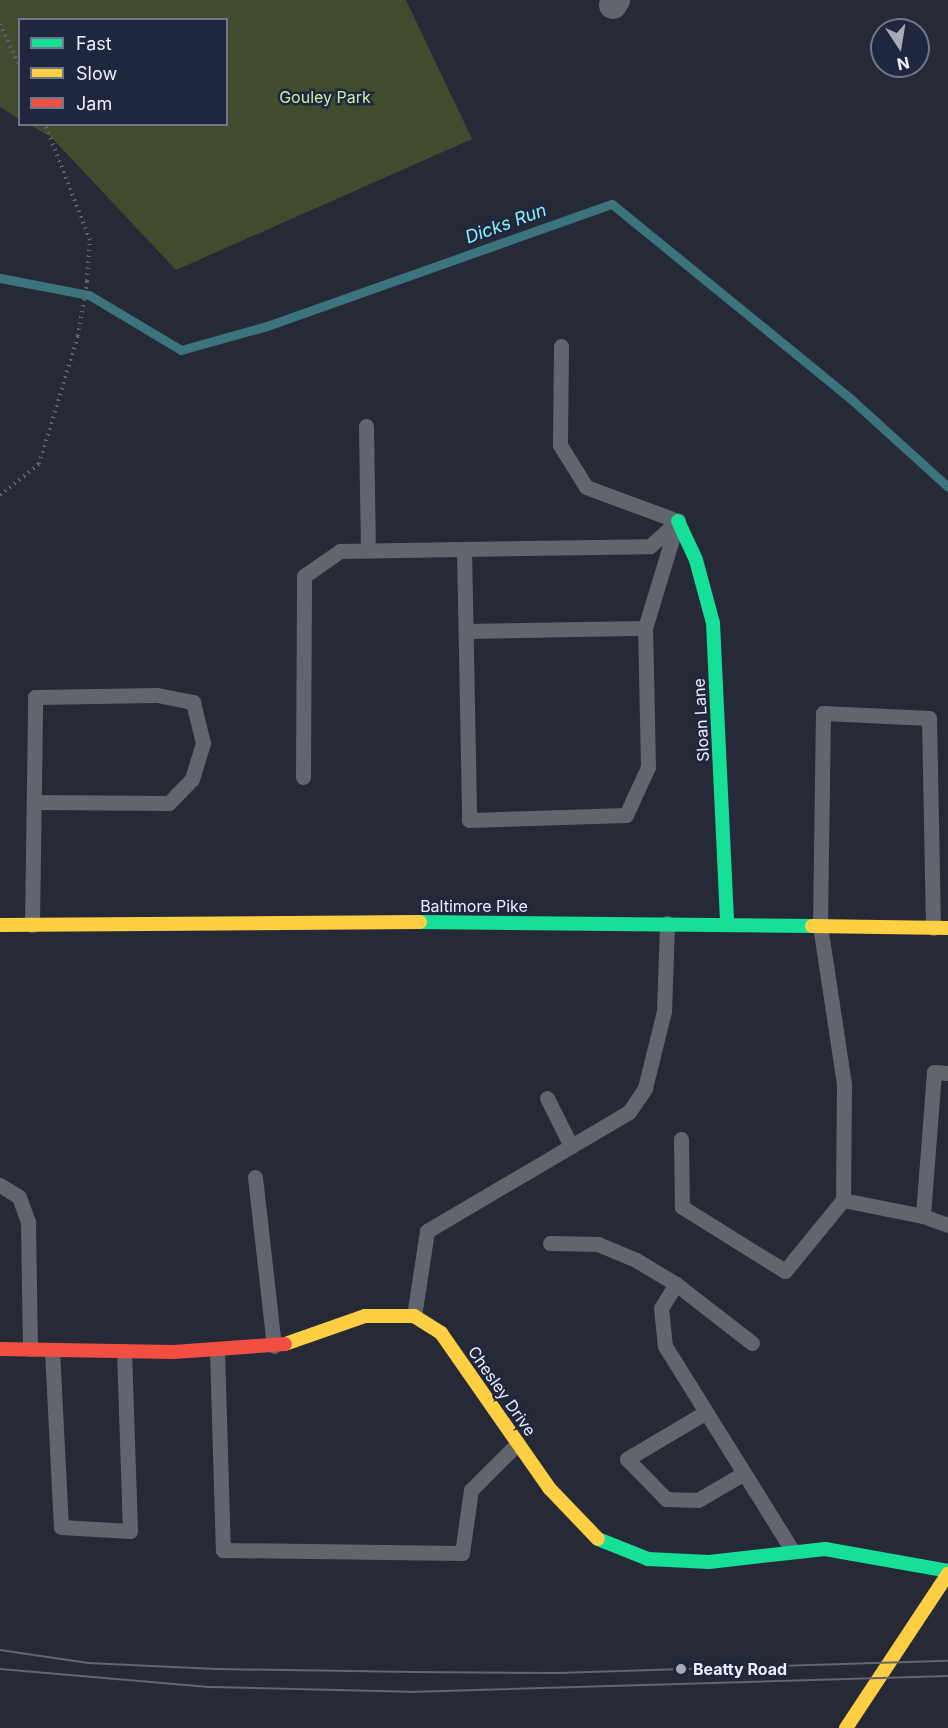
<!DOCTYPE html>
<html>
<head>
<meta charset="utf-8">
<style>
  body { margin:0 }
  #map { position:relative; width:948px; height:1728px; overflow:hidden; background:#262a37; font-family:Inter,sans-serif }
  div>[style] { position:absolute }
  .green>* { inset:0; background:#404c2d }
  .stream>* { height:9px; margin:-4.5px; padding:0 4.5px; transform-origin:4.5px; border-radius:4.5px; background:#3b747d }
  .path>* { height:4px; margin-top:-2px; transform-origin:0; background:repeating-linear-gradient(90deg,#62656d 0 1.5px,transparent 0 6px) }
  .lane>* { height:15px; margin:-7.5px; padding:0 7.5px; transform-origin:7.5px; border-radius:7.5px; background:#61656e }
  .street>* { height:28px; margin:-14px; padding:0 14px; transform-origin:14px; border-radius:14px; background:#61656e }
  .fast>* { height:14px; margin:-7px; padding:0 7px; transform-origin:7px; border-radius:7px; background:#16e098 }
  .slow>* { height:14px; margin:-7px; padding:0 7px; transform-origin:7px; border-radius:7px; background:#ffcf43 }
  .jam>* { height:14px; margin:-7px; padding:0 7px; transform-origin:7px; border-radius:7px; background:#f24e42 }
  .tram>* { height:1.5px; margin:-0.75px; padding:0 0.75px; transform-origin:0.75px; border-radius:0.75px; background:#62666e }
  .dots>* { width:16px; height:16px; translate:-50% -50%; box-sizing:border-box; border:3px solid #1f273e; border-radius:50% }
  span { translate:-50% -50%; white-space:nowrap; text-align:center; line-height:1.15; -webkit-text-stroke:5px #1f273e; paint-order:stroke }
  .park-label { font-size:16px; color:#d0eba5 }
  .street-label { font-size:16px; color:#ebf0fd }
  .poi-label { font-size:16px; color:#ebf0fd; font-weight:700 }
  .left { translate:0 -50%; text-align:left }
  .water-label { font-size:18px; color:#8beffc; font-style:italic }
  .legend { position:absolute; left:18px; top:18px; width:210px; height:108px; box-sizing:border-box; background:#1f273e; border:2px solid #71778a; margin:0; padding:8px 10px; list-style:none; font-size:18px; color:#ebf0fd }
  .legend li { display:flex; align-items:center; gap:12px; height:30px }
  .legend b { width:30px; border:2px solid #71778a }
  .north { position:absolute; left:870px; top:18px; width:60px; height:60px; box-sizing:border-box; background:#1f273e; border:2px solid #71778a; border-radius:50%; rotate:168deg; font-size:16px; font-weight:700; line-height:24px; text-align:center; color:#ebf0fd }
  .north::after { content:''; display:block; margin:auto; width:21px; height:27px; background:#a6abb8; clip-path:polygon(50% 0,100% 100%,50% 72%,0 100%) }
</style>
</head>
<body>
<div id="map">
  <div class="green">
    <div style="clip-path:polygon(0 0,406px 0,472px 139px,176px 270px,51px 137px,30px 125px,226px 124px,226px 20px,20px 20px,19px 119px,0 107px)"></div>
  </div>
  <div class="stream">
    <div style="left:0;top:278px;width:91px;rotate:10.8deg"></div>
    <div style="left:89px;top:295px;width:107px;rotate:30.9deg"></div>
    <div style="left:181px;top:350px;width:89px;rotate:-15.6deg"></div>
    <div style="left:267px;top:326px;width:366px;rotate:-19.5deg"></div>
    <div style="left:612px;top:204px;width:308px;rotate:39.2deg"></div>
    <div style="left:851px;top:399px;width:131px;rotate:42.2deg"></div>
  </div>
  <div class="path">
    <div style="left:0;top:24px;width:47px;rotate:65.1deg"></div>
    <div style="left:0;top:495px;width:50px;rotate:-38.5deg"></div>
    <div style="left:39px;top:464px;width:134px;rotate:-73.1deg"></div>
    <div style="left:78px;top:336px;width:56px;rotate:-80.7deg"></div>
    <div style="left:87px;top:281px;width:41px;rotate:-85.8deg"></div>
    <div style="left:90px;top:240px;width:124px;rotate:-111.2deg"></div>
  </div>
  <div class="lane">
    <div style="left:561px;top:346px;width:99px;rotate:90.6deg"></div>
    <div style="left:560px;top:445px;width:49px;rotate:58.2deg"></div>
    <div style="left:586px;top:487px;width:98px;rotate:20.3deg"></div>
    <div style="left:366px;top:426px;width:124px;rotate:89.1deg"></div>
    <div style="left:464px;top:549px;width:271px;rotate:88.9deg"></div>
    <div style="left:469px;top:820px;width:157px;rotate:-1.8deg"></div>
    <div style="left:626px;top:815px;width:53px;rotate:-65.4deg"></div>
    <div style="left:648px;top:767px;width:139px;rotate:-91.2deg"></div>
    <div style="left:645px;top:628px;width:107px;rotate:-73.1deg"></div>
    <div style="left:466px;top:631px;width:179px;rotate:-1deg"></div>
    <div style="left:303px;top:777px;width:201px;rotate:-89.7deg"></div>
    <div style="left:304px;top:576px;width:44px;rotate:-34.8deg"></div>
    <div style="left:340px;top:551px;width:310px;rotate:-0.9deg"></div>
    <div style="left:650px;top:546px;width:38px;rotate:-42deg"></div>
    <div style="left:32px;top:925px;width:228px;rotate:-89.2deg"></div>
    <div style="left:35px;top:697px;width:122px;rotate:-0.9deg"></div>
    <div style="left:157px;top:695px;width:37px;rotate:11deg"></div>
    <div style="left:193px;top:702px;width:42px;rotate:76.3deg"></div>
    <div style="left:203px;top:743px;width:38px;rotate:107deg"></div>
    <div style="left:192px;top:779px;width:33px;rotate:134deg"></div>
    <div style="left:169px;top:803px;width:134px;rotate:-179.6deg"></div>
    <div style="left:948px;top:1073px;width:14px;rotate:-176deg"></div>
    <div style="left:934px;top:1072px;width:144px;rotate:94.4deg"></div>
    <div style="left:923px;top:1216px;width:27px;rotate:20deg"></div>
    <div style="left:547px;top:1098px;width:54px;rotate:63.4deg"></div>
    <div style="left:681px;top:1139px;width:68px;rotate:89.2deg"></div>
    <div style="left:682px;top:1207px;width:121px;rotate:31.9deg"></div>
    <div style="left:785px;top:1271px;width:92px;rotate:-50.8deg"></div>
    <div style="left:843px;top:1200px;width:82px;rotate:11.3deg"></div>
    <div style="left:255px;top:1177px;width:170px;rotate:83.6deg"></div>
    <div style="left:0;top:1185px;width:22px;rotate:32deg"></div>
    <div style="left:19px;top:1197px;width:27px;rotate:70deg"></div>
    <div style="left:28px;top:1222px;width:127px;rotate:89.1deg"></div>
    <div style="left:843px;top:1200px;width:116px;rotate:-89.5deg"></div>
    <div style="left:844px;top:1084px;width:161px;rotate:-98.6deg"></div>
    <div style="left:820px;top:925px;width:212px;rotate:-89.2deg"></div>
    <div style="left:823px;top:713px;width:106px;rotate:2.7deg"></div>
    <div style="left:929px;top:718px;width:210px;rotate:88.9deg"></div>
    <div style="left:550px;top:1243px;width:48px;rotate:1.2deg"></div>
    <div style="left:598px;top:1244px;width:41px;rotate:22.8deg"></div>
    <div style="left:636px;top:1260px;width:47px;rotate:31deg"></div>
    <div style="left:414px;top:1316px;width:86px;rotate:-81.3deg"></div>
    <div style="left:427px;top:1231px;width:234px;rotate:-30.5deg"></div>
    <div style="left:629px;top:1112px;width:29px;rotate:-56deg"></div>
    <div style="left:645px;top:1088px;width:79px;rotate:-76.1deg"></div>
    <div style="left:664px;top:1011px;width:88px;rotate:-88deg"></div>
    <div style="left:752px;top:1343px;width:96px;rotate:-142.2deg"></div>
    <div style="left:676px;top:1284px;width:28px;rotate:122deg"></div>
    <div style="left:661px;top:1308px;width:38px;rotate:84deg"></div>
    <div style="left:665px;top:1346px;width:240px;rotate:58.1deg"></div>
    <div style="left:52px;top:1350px;width:177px;rotate:87.1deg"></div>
    <div style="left:61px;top:1527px;width:69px;rotate:3.3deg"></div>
    <div style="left:130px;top:1531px;width:180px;rotate:-91.9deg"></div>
    <div style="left:217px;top:1351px;width:199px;rotate:88.3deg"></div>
    <div style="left:223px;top:1550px;width:239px;rotate:0.7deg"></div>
    <div style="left:462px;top:1553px;width:64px;rotate:-81.9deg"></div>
    <div style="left:471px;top:1490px;width:66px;rotate:-45deg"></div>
    <div style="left:706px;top:1412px;width:92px;rotate:149.3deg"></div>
    <div style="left:627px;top:1459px;width:56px;rotate:45.7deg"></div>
    <div style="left:666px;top:1499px;width:32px;rotate:2deg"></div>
    <div style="left:698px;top:1500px;width:53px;rotate:-30.4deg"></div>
  </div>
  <div class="street">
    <div style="left:613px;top:5px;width:6px;rotate:-59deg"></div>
  </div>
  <div class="fast">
    <div style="left:678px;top:521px;width:43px;rotate:65.2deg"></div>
    <div style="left:696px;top:560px;width:65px;rotate:74.9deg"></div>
    <div style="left:713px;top:623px;width:301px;rotate:87.3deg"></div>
    <div style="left:420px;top:922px;width:392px;rotate:0.6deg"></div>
    <div style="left:598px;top:1539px;width:54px;rotate:21.8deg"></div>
    <div style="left:648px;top:1559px;width:61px;rotate:2.8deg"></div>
    <div style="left:709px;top:1562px;width:117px;rotate:-6.4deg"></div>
    <div style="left:825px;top:1549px;width:125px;rotate:10.1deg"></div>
  </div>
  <div class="slow">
    <div style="left:0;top:925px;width:420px;rotate:-0.4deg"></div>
    <div style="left:812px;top:926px;width:136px;rotate:0.8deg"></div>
    <div style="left:285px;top:1344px;width:85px;rotate:-19.3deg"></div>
    <div style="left:365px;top:1316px;width:49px"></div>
    <div style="left:414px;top:1316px;width:32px;rotate:32deg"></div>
    <div style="left:441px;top:1333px;width:190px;rotate:55.1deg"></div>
    <div style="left:550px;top:1489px;width:69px;rotate:46.2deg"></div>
    <div style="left:846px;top:1728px;width:185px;rotate:-56.5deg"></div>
  </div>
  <div class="jam">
    <div style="left:0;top:1349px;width:174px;rotate:1deg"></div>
    <div style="left:174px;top:1352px;width:111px;rotate:-4.1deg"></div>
  </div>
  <div class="tram">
    <div style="left:0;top:1650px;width:89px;rotate:8.4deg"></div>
    <div style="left:88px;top:1663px;width:128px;rotate:2.7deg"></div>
    <div style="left:216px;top:1669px;width:198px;rotate:0.9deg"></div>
    <div style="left:414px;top:1672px;width:143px;rotate:0.4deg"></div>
    <div style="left:557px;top:1673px;width:391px;rotate:-1.8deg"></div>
    <div style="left:0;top:1669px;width:212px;rotate:4.9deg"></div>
    <div style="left:211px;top:1687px;width:198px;rotate:1.4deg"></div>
    <div style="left:409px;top:1692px;width:539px;rotate:-1.7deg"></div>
  </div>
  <div class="dots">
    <div style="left:681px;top:1669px;background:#a6abb8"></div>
  </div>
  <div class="park-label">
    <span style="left:325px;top:97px">Gouley Park</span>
  </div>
  <div class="street-label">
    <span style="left:701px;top:720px;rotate:-93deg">Sloan Lane</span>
    <span style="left:474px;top:906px">Baltimore Pike</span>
    <span style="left:502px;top:1391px;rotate:55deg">Chesley Drive</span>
  </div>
  <div class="poi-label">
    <span class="left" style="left:693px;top:1669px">Beatty Road</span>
  </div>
  <div class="water-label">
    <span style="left:506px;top:224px;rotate:-20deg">Dicks Run</span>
  </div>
  <ul class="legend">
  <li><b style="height:8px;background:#16e098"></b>Fast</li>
  <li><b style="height:8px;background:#ffcf43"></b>Slow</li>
  <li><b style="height:8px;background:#f24e42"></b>Jam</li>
  </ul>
  <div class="north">N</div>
</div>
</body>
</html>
